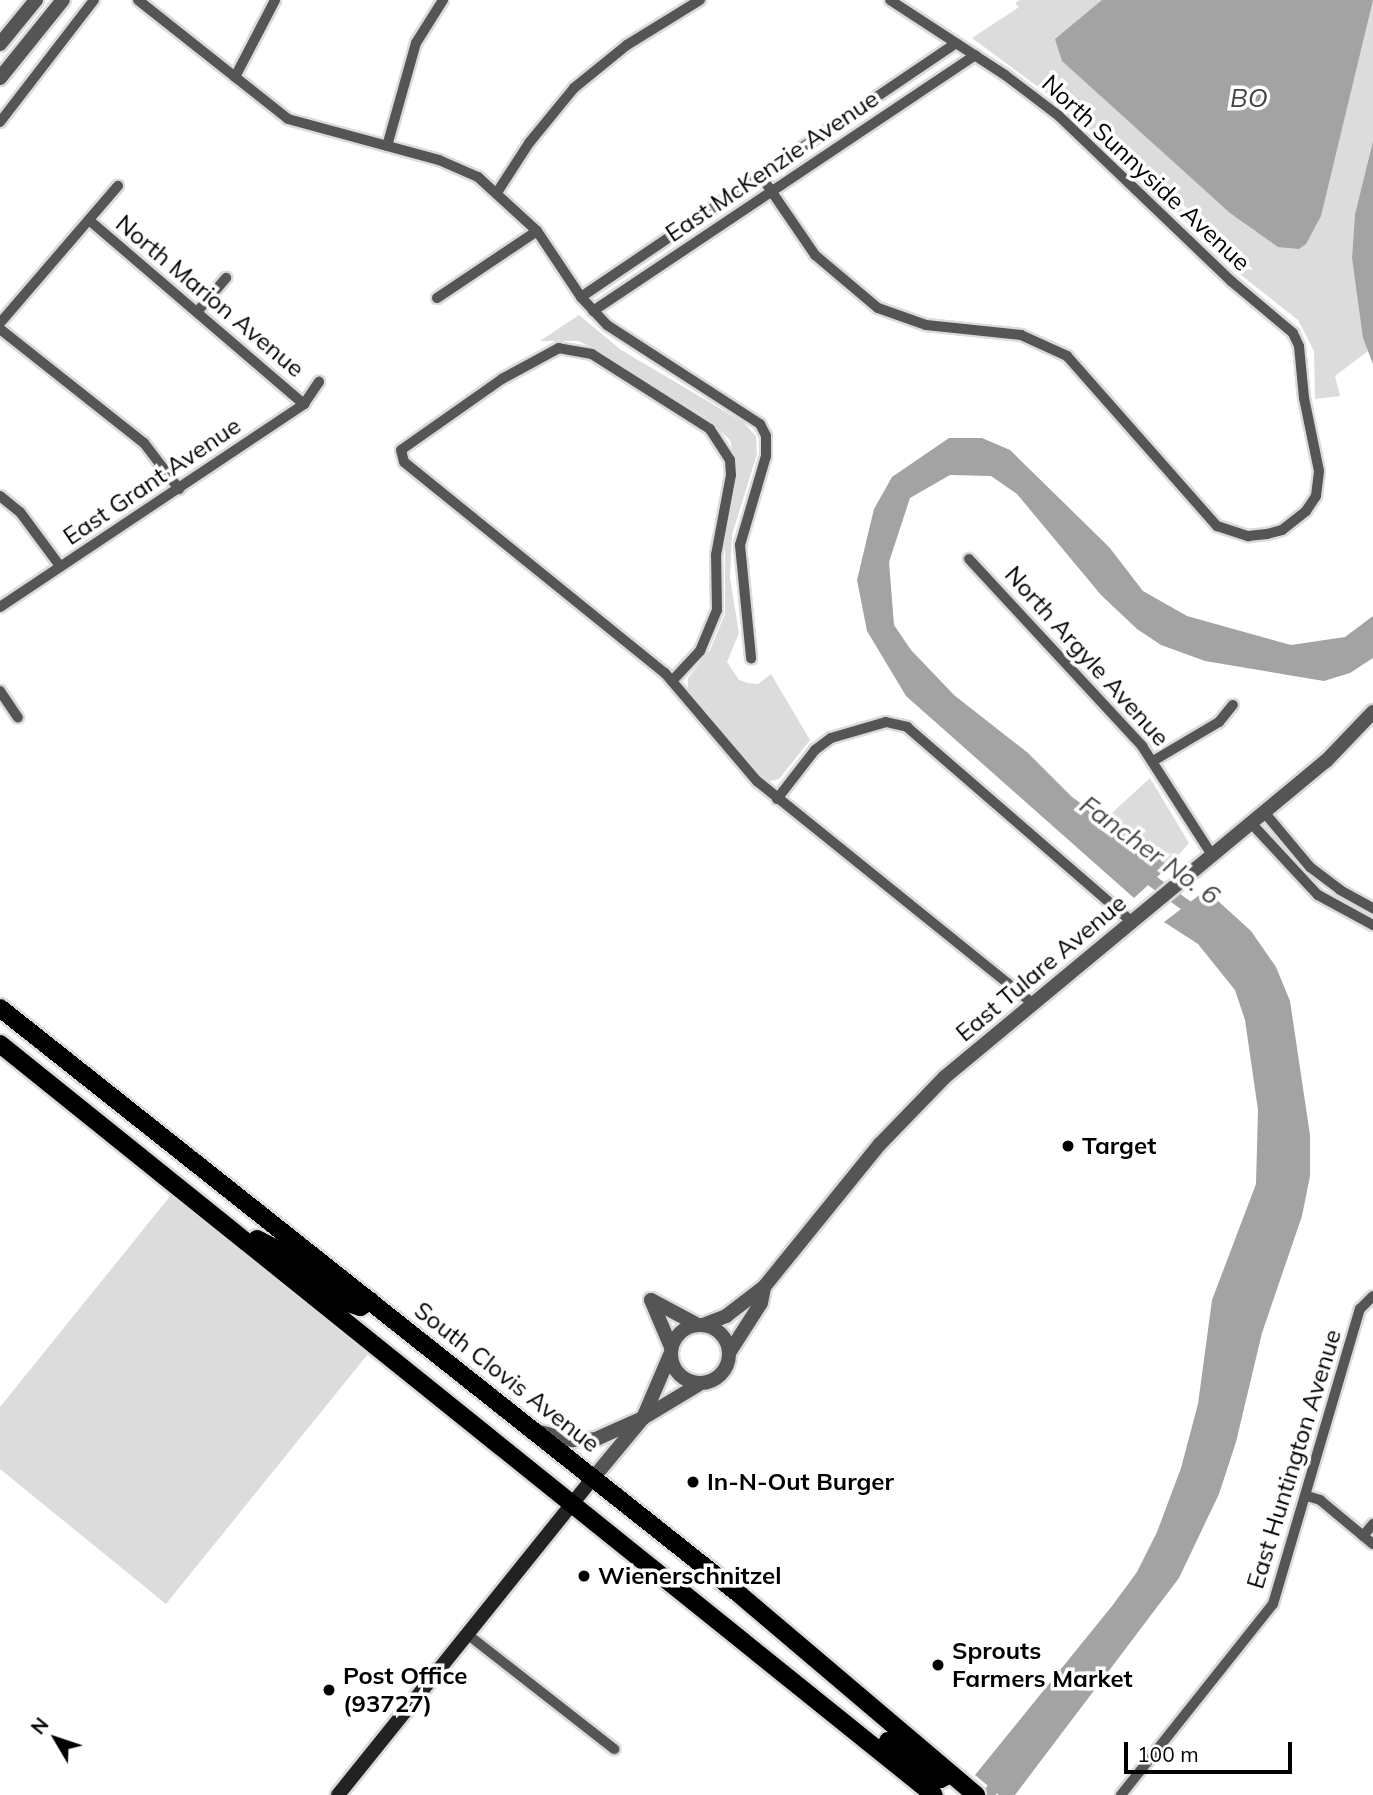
<!DOCTYPE html>
<html>
<head>
<meta charset="utf-8">
<style>
  body { margin:0 }
  #map { position:relative; width:1373px; height:1795px; overflow:hidden; background:#fff; font-family:Mulish,sans-serif }
  div>[style] { position:absolute }
  .green>* { inset:0; background:#dcdcdc }
  .water>* { inset:0; background:#a3a3a3 }
  .canal>* { height:12px; margin:-6px; padding:0 6px; transform-origin:6px; border-radius:6px; background:#a3a3a3 }
  .roads { filter:drop-shadow(2px 0 #dbdbdb) drop-shadow(-2px 0 #dbdbdb) drop-shadow(0 2px #dbdbdb) drop-shadow(0 -2px #dbdbdb) }
  .minor>* { height:10px; margin:-5px; padding:0 5px; transform-origin:5px; border-radius:5px; background:#555 }
  .tertiary>* { height:14px; margin:-7px; padding:0 7px; transform-origin:7px; border-radius:7px; background:#555 }
  .tertiary>.ring { margin:-7px; padding:0; box-sizing:content-box; background:none; border:14px solid #555; border-radius:50% }
  .secondary>* { height:14px; margin:-7px; padding:0 7px; transform-origin:7px; border-radius:7px; background:#222 }
  .primary>* { height:18px; margin:-9px; padding:0 9px; transform-origin:9px; border-radius:9px; background:#000 }
  .dots>* { width:19px; height:19px; translate:-50% -50%; box-sizing:border-box; border:4px solid #fff; border-radius:50% }
  span { translate:-50% -50%; white-space:nowrap; text-align:center; line-height:1.15; -webkit-text-stroke:7px #fff; paint-order:stroke }
  .street-label { font-size:24px; color:#000 }
  .poi-label { font-size:24px; color:#000; font-weight:700 }
  .left { translate:0 -50%; text-align:left }
  .water-label { font-size:26px; color:#444; font-style:italic }
  .north { position:absolute; left:21px; top:1704px; width:70px; height:70px; -webkit-text-stroke:5px #fff; paint-order:stroke; rotate:309deg; font-size:19px; font-weight:700; line-height:28px; text-align:center; color:#000 }
  .north::after { content:''; display:block; margin:auto; width:24px; height:32px; background:#000; clip-path:polygon(50% 0,100% 100%,50% 72%,0 100%) }
  .scale { position:absolute; left:1124px; top:1742px; width:168px; height:32px; box-sizing:border-box; border:4px solid #000; border-top:0; padding-left:9px; font-size:21px; line-height:24px; white-space:nowrap; color:#000; -webkit-text-stroke:5px #fff; paint-order:stroke }
</style>
</head>
<body>
<div id="map">
  <div class="green">
    <div style="clip-path:polygon(1020px 0,1373px 0,1373px 141px,1355px 214px,1352px 258px,1368px 351px,1335px 376px,1340px 396px,1315px 399px,1314px 351px,1298px 320px,1241px 275px,1068px 109px,972px 38px,1019px 7px,1015px 3px)"></div>
    <div style="clip-path:polygon(579px 315px,621px 350px,743px 422px,756px 436px,757px 454px,732px 535px,730px 578px,739px 633px,727px 662px,739px 680px,748px 683px,758px 684px,771px 674px,810px 740px,779px 779px,769px 781px,746px 760px,688px 689px,688px 678px,710px 650px,725px 614px,725px 534px,738px 472px,730px 440px,706px 417px,596px 349px,578px 341px,540px 341px)"></div>
    <div style="clip-path:polygon(1150px 778px,1189px 843px,1169px 866px,1103px 821px)"></div>
    <div style="clip-path:polygon(171px 1195px,368px 1354px,166px 1604px,0 1469px,0 1407px)"></div>
  </div>
  <div class="water">
    <div style="clip-path:polygon(1102px 0,1373px 0,1321px 216px,1306px 244px,1299px 249px,1278px 247px,1230px 213px,1062px 61px,1055px 39px)"></div>
    <div style="clip-path:polygon(1373px 141px,1373px 364px,1363px 338px,1352px 258px,1355px 214px)"></div>
    <div style="clip-path:polygon(949px 438px,982px 438px,1010px 450px,1109px 547px,1143px 591px,1187px 616px,1291px 645px,1345px 637px,1373px 616px,1373px 658px,1350px 673px,1324px 681px,1205px 661px,1161px 645px,1137px 629px,1101px 595px,1017px 494px,991px 476px,950px 475px,910px 498px,889px 562px,894px 625px,911px 650px,954px 695px,1028px 753px,1072px 797px,1169px 866px,1134px 898px,906px 696px,867px 631px,857px 580px,874px 509px,892px 477px)"></div>
    <div style="clip-path:polygon(1206px 890px,1251px 931px,1276px 967px,1290px 1001px,1310px 1135px,1310px 1176px,1302px 1216px,1262px 1333px,1236px 1442px,1219px 1494px,1179px 1578px,1015px 1795px,999px 1795px,975px 1775px,1112px 1606px,1137px 1572px,1157px 1532px,1181px 1468px,1198px 1404px,1212px 1300px,1256px 1184px,1258px 1110px,1245px 1020px,1235px 990px,1198px 944px,1164px 922px)"></div>
  </div>
  <div class="canal">
    <div style="left:1140px;top:872px;width:73px;rotate:36.1deg"></div>
    <div style="left:988px;top:1795px;width:21px;rotate:-53deg"></div>
  </div>
  <div class="roads">
    <div class="minor">
      <div style="left:138px;top:0;width:191px;rotate:38.4deg"></div>
      <div style="left:288px;top:119px;width:156px;rotate:15.2deg"></div>
      <div style="left:439px;top:160px;width:43px;rotate:23.6deg"></div>
      <div style="left:478px;top:177px;width:80px;rotate:42.5deg"></div>
      <div style="left:537px;top:231px;width:79px;rotate:56.3deg"></div>
      <div style="left:581px;top:297px;width:38px;rotate:47deg"></div>
      <div style="left:607px;top:325px;width:182px;rotate:32.9deg"></div>
      <div style="left:760px;top:424px;width:13px;rotate:63deg"></div>
      <div style="left:766px;top:436px;width:20px;rotate:90deg"></div>
      <div style="left:766px;top:456px;width:93px;rotate:106.3deg"></div>
      <div style="left:740px;top:545px;width:114px;rotate:84.4deg"></div>
      <div style="left:235px;top:77px;width:87px;rotate:-62.5deg"></div>
      <div style="left:0;top:122px;width:154px;rotate:-52.4deg"></div>
      <div style="left:387px;top:146px;width:107px;rotate:-74.3deg"></div>
      <div style="left:416px;top:43px;width:51px;rotate:-57.9deg"></div>
      <div style="left:761px;top:176px;width:96px;rotate:55.6deg"></div>
      <div style="left:815px;top:255px;width:82px;rotate:40.1deg"></div>
      <div style="left:878px;top:308px;width:51px;rotate:19.5deg"></div>
      <div style="left:926px;top:325px;width:96px;rotate:6deg"></div>
      <div style="left:1021px;top:335px;width:51px;rotate:24.5deg"></div>
      <div style="left:1067px;top:356px;width:227px;rotate:48.6deg"></div>
      <div style="left:1217px;top:526px;width:33px;rotate:18deg"></div>
      <div style="left:1248px;top:536px;width:19px;rotate:-6deg"></div>
      <div style="left:1267px;top:534px;width:16px;rotate:-15deg"></div>
      <div style="left:1282px;top:530px;width:31px;rotate:-38deg"></div>
      <div style="left:1306px;top:511px;width:18px;rotate:-56deg"></div>
      <div style="left:1316px;top:496px;width:25px;rotate:-83deg"></div>
      <div style="left:1319px;top:471px;width:75px;rotate:-101.6deg"></div>
      <div style="left:1304px;top:398px;width:52px;rotate:-95.5deg"></div>
      <div style="left:1299px;top:346px;width:14px;rotate:-115deg"></div>
      <div style="left:1293px;top:333px;width:81px;rotate:-140deg"></div>
      <div style="left:1231px;top:281px;width:238px;rotate:-136.2deg"></div>
      <div style="left:1059px;top:116px;width:68px;rotate:-142.8deg"></div>
      <div style="left:1005px;top:75px;width:137px;rotate:-146.9deg"></div>
      <div style="left:498px;top:191px;width:57px;rotate:-57.1deg"></div>
      <div style="left:529px;top:143px;width:71px;rotate:-50.7deg"></div>
      <div style="left:574px;top:88px;width:68px;rotate:-39.1deg"></div>
      <div style="left:627px;top:45px;width:86px;rotate:-31.7deg"></div>
      <div style="left:89px;top:220px;width:283px;rotate:40.6deg"></div>
      <div style="left:581px;top:297px;width:452px;rotate:-34.1deg"></div>
      <div style="left:437px;top:298px;width:120px;rotate:-33.8deg"></div>
      <div style="left:593px;top:311px;width:460px;rotate:-33.8deg"></div>
      <div style="left:197px;top:312px;width:45px;rotate:-49.5deg"></div>
      <div style="left:0;top:323px;width:181px;rotate:-49.3deg"></div>
      <div style="left:0;top:329px;width:184px;rotate:38.4deg"></div>
      <div style="left:144px;top:443px;width:58px;rotate:52.7deg"></div>
      <div style="left:0;top:496px;width:26px;rotate:39deg"></div>
      <div style="left:20px;top:512px;width:67px;rotate:53.5deg"></div>
      <div style="left:969px;top:559px;width:255px;rotate:47.2deg"></div>
      <div style="left:1142px;top:746px;width:130px;rotate:57.3deg"></div>
      <div style="left:0;top:607px;width:366px;rotate:-33.7deg"></div>
      <div style="left:304px;top:404px;width:27px;rotate:-56deg"></div>
      <div style="left:672px;top:681px;width:41px;rotate:-47deg"></div>
      <div style="left:700px;top:651px;width:44px;rotate:-67.5deg"></div>
      <div style="left:717px;top:610px;width:55px;rotate:-91deg"></div>
      <div style="left:716px;top:555px;width:81px;rotate:-79.4deg"></div>
      <div style="left:731px;top:475px;width:15px;rotate:-94deg"></div>
      <div style="left:730px;top:460px;width:37px;rotate:-123deg"></div>
      <div style="left:710px;top:429px;width:140px;rotate:-147.6deg"></div>
      <div style="left:592px;top:354px;width:34px;rotate:-170deg"></div>
      <div style="left:559px;top:348px;width:65px;rotate:151.5deg"></div>
      <div style="left:502px;top:379px;width:123px;rotate:144.9deg"></div>
      <div style="left:401px;top:450px;width:12px;rotate:76deg"></div>
      <div style="left:404px;top:462px;width:336px;rotate:39deg"></div>
      <div style="left:665px;top:673px;width:142px;rotate:49.6deg"></div>
      <div style="left:757px;top:781px;width:355px;rotate:38.9deg"></div>
      <div style="left:0;top:691px;width:32px;rotate:56deg"></div>
      <div style="left:1153px;top:761px;width:77px;rotate:-30.6deg"></div>
      <div style="left:1219px;top:722px;width:22px;rotate:-51deg"></div>
      <div style="left:777px;top:799px;width:62px;rotate:-52.2deg"></div>
      <div style="left:815px;top:750px;width:20px;rotate:-37deg"></div>
      <div style="left:831px;top:738px;width:57px;rotate:-16.2deg"></div>
      <div style="left:886px;top:722px;width:22px;rotate:13deg"></div>
      <div style="left:907px;top:727px;width:298px;rotate:40.9deg"></div>
      <div style="left:1264px;top:812px;width:72px;rotate:50.1deg"></div>
      <div style="left:1310px;top:867px;width:38px;rotate:37deg"></div>
      <div style="left:1340px;top:890px;width:38px;rotate:29deg"></div>
      <div style="left:1251px;top:823px;width:98px;rotate:47.1deg"></div>
      <div style="left:1318px;top:895px;width:63px;rotate:28.6deg"></div>
      <div style="left:1307px;top:1496px;width:14px;rotate:17deg"></div>
      <div style="left:1320px;top:1500px;width:69px;rotate:39.7deg"></div>
      <div style="left:1363px;top:1536px;width:16px;rotate:-50deg"></div>
      <div style="left:467px;top:1634px;width:187px;rotate:38deg"></div>
      <div style="left:1121px;top:1795px;width:244px;rotate:-51.5deg"></div>
      <div style="left:1273px;top:1604px;width:308px;rotate:-73.6deg"></div>
      <div style="left:1360px;top:1309px;width:18px;rotate:-45deg"></div>
    </div>
    <div class="tertiary">
      <div style="left:0;top:44px;width:57px;rotate:-50.7deg"></div>
      <div style="left:0;top:78px;width:100px;rotate:-51.1deg"></div>
      <div style="left:703px;top:1325px;width:25px;rotate:-21deg"></div>
      <div style="left:726px;top:1316px;width:48px;rotate:-37.3deg"></div>
      <div style="left:764px;top:1287px;width:184px;rotate:-51deg"></div>
      <div style="left:880px;top:1144px;width:93px;rotate:-45.9deg"></div>
      <div style="left:945px;top:1077px;width:495px;rotate:-39.7deg"></div>
      <div style="left:1326px;top:761px;width:68px;rotate:-46.2deg"></div>
      <div class="ring" style="left:671px;top:1325px;width:44px;height:44px"></div>
      <div style="left:671px;top:1347px;width:51px;rotate:-113.1deg"></div>
      <div style="left:651px;top:1300px;width:53px;rotate:28deg"></div>
      <div style="left:729px;top:1353px;width:59px;rotate:-57.4deg"></div>
      <div style="left:761px;top:1303px;width:16px;rotate:-79deg"></div>
      <div style="left:536px;top:1431px;width:38px;rotate:14deg"></div>
      <div style="left:573px;top:1440px;width:23px;rotate:-2deg"></div>
      <div style="left:596px;top:1439px;width:51px;rotate:-24.1deg"></div>
      <div style="left:643px;top:1418px;width:64px;rotate:-31deg"></div>
      <div style="left:594px;top:1477px;width:77px;rotate:-50.3deg"></div>
      <div style="left:643px;top:1418px;width:69px;rotate:-66.8deg"></div>
    </div>
    <div class="secondary">
      <div style="left:338px;top:1795px;width:408px;rotate:-51.2deg"></div>
    </div>
    <div class="primary">
      <div style="left:0;top:1008px;width:943px;rotate:38.41deg"></div>
      <div style="left:739px;top:1594px;width:311px;rotate:40.3deg"></div>
      <div style="left:0;top:1044px;width:1198px;rotate:38.8deg"></div>
      <div style="left:257px;top:1239px;width:27px;rotate:27deg"></div>
      <div style="left:281px;top:1251px;width:85px;rotate:37.8deg"></div>
      <div style="left:348px;top:1303px;width:13px;rotate:18deg"></div>
      <div style="left:360px;top:1307px;width:12px;rotate:-31deg"></div>
      <div style="left:888px;top:1741px;width:56px;rotate:38.5deg"></div>
      <div style="left:932px;top:1776px;width:9px;rotate:21deg"></div>
      <div style="left:940px;top:1779px;width:12px;rotate:-24deg"></div>
    </div>
  </div>
  <div class="dots">
    <div style="left:1068px;top:1146px;background:#000"></div>
    <div style="left:693px;top:1482px;background:#000"></div>
    <div style="left:584px;top:1576px;background:#000"></div>
    <div style="left:938px;top:1665px;background:#000"></div>
    <div style="left:329px;top:1690px;background:#000"></div>
  </div>
  <div class="street-label">
    <span style="left:772px;top:166px;rotate:-34deg">East McKenzie Avenue</span>
    <span style="left:1146px;top:173px;rotate:43deg">North Sunnyside Avenue</span>
    <span style="left:210px;top:296px;rotate:40deg">North Marion Avenue</span>
    <span style="left:152px;top:481px;rotate:-34deg">East Grant Avenue</span>
    <span style="left:1087px;top:656px;rotate:48deg">North Argyle Avenue</span>
    <span style="left:1041px;top:968px;rotate:-40deg">East Tulare Avenue</span>
    <span style="left:507px;top:1377px;rotate:38deg">South Clovis Avenue</span>
    <span style="left:1294px;top:1459px;rotate:-73deg">East Huntington Avenue</span>
  </div>
  <div class="poi-label">
    <span class="left" style="left:1082px;top:1146px">Target</span>
    <span class="left" style="left:707px;top:1482px">In-N-Out Burger</span>
    <span class="left" style="left:598px;top:1576px">Wienerschnitzel</span>
    <span class="left" style="left:952px;top:1665px">Sprouts<br>Farmers Market</span>
    <span class="left" style="left:343px;top:1690px">Post Office<br>(93727)</span>
  </div>
  <div class="water-label">
    <span style="left:1249px;top:98px">BO</span>
    <span style="left:1150px;top:850px;rotate:36deg">Fancher No. 6</span>
  </div>
  <div class="north">N</div>
  <div class="scale">100 m</div>
</div>
</body>
</html>
